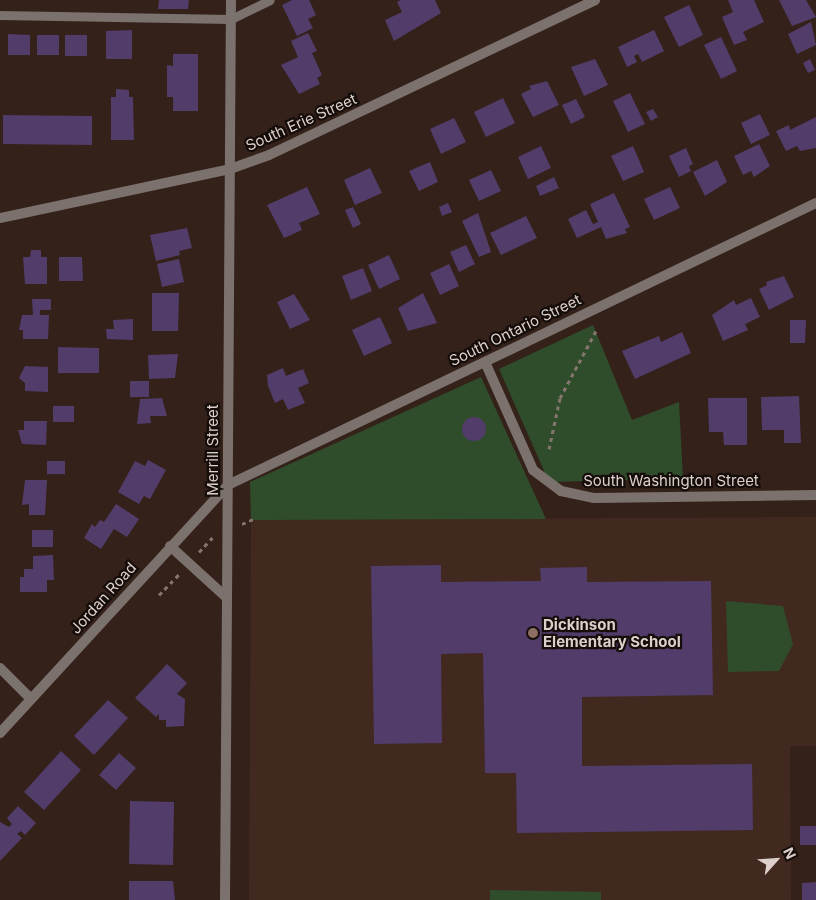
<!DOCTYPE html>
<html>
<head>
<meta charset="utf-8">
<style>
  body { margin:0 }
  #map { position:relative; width:816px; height:900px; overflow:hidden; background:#34211a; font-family:Inter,sans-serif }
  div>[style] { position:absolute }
  .built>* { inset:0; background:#412920 }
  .green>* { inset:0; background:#304d2b }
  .building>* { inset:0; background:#513c6a }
  .round { border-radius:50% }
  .path>* { height:3px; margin-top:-1.5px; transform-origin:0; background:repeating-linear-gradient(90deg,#85756f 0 4px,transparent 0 8px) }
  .service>* { height:9px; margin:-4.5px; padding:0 4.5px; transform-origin:4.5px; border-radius:4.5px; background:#7b716d }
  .minor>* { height:10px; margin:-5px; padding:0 5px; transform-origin:5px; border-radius:5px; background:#7b716d }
  .dots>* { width:14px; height:14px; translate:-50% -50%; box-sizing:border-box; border:2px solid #150d0a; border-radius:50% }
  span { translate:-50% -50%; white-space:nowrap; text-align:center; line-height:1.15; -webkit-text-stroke:4.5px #150d0a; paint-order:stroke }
  .street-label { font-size:15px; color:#ddd0cb }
  .poi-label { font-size:15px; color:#ddd0cb; font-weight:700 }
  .left { translate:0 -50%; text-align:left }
  .north { position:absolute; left:751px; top:835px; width:50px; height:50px; -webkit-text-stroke:4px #150d0a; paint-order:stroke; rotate:64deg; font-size:14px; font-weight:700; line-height:20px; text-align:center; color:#ddd0cb }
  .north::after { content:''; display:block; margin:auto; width:18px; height:22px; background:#ddd0cb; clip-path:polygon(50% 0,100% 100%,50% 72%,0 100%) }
</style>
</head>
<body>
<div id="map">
  <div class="built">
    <div style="clip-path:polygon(816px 517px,816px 746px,790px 746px,791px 900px,249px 900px,251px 520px)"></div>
  </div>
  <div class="green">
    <div style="clip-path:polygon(593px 325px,632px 420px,679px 402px,683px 479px,549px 482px,499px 369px)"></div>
    <div style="clip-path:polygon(481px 377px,546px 519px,251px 520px,250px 482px)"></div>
    <div style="clip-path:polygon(726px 601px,783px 606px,793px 644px,779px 671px,728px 672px)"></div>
    <div style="clip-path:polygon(490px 890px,601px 892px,601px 900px,490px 900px)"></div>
  </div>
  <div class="building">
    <div style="clip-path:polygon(159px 0,189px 0,188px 9px,158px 9px)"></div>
    <div style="clip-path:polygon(292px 0,309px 0,316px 15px,308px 19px,313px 28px,297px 36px,282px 5px)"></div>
    <div style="clip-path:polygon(401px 0,435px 0,441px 13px,394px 41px,385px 20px,402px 12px,397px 2px)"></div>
    <div style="clip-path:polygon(728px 0,754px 0,764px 22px,743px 32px,747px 40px,734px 45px,722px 17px,733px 12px)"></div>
    <div style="clip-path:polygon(779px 0,806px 0,816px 17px,792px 26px)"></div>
    <div style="clip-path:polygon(689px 5px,703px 35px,679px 47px,664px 17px)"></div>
    <div style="clip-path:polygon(811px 22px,816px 45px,797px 54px,788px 34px)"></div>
    <div style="clip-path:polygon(132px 30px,132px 59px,106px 59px,106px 31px)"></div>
    <div style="clip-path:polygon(654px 30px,664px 51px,642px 62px,638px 54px,634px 56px,637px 62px,627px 67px,618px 47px)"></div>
    <div style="clip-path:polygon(308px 33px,317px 51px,312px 53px,322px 75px,317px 78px,320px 84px,299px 94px,281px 65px,298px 57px,291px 41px)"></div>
    <div style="clip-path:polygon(8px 34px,30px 35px,30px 55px,8px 55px)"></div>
    <div style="clip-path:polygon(37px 35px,59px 35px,59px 55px,37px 55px)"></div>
    <div style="clip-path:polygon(65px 35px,87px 35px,87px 56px,65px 56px)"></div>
    <div style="clip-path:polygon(721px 37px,737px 71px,721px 79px,704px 45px)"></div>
    <div style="clip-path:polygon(173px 54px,198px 54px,198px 111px,173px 111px,173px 97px,167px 97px,167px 65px,173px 66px)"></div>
    <div style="clip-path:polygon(595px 59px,608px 85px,584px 96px,571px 67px)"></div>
    <div style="clip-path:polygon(810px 59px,815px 70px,808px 73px,803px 63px)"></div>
    <div style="clip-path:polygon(547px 81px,559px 105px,533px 117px,521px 94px,531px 89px,529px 86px)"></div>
    <div style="clip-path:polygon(116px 89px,129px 90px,129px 97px,133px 97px,134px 140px,111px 140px,111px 97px,116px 97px)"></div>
    <div style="clip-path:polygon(630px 93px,645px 124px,628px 132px,613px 101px)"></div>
    <div style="clip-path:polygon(503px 98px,515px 123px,486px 137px,474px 112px)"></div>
    <div style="clip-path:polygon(576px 99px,585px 117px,571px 124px,562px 105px)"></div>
    <div style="clip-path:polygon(653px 109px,658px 117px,651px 121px,646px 112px)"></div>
    <div style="clip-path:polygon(760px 114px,770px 135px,751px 144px,741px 123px)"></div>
    <div style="clip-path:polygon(3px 115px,92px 116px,92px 145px,3px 144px)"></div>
    <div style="clip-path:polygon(816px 117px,816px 148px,800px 151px,797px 146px,786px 151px,776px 131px,789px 125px,790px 130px)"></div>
    <div style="clip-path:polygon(454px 118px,466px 142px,441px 154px,430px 129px)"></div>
    <div style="clip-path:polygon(759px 144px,770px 166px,754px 177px,751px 171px,743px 175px,734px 156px)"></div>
    <div style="clip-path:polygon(541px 146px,551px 168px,528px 179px,518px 157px)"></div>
    <div style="clip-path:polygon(633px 146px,644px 172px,623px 181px,611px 156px)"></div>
    <div style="clip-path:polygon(686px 148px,693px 164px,689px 166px,691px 171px,679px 177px,669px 156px)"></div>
    <div style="clip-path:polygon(717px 160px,727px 182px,705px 196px,693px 172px)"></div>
    <div style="clip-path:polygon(430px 162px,438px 182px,419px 191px,409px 171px)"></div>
    <div style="clip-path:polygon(370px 168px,382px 193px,355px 205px,344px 180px)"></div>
    <div style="clip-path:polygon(491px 170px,501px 191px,479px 201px,469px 180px)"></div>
    <div style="clip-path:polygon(554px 177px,559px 188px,540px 196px,536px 186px)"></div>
    <div style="clip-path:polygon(307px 187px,320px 214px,299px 223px,302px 230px,284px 238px,267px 205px)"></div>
    <div style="clip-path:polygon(670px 187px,680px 208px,654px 220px,644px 199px)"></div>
    <div style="clip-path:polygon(614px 193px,630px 227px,625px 229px,627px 233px,606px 239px,601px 227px,577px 238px,568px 219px,586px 210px,593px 224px,598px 222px,590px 204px)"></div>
    <div style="clip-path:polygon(448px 203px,452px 212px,442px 216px,439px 207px)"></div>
    <div style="clip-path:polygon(353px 207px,361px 224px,353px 228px,345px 210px)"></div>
    <div style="clip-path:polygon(478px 213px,491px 252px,479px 257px,462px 221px)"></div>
    <div style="clip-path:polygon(526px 216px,537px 238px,501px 255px,490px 233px)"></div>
    <div style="clip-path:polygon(187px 228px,192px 248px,179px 251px,180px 255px,156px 261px,150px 235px)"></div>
    <div style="clip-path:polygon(466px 245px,475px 264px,459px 272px,450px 252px)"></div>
    <div style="clip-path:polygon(31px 250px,41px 250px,41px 257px,47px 257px,47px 284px,25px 284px,23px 257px,30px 257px)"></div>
    <div style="clip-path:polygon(389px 255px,400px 279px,379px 289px,368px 265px)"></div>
    <div style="clip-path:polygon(59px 257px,82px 257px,83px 281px,59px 281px)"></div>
    <div style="clip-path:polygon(179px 259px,184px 282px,162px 287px,157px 264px)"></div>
    <div style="clip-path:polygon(449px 264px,459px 286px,440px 295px,430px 273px)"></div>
    <div style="clip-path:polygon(363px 268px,372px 291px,351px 300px,342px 276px)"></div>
    <div style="clip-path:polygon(784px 276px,794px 297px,769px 310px,759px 289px,767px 285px,766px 282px)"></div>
    <div style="clip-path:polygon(152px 293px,179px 293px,178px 331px,152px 331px)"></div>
    <div style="clip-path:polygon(423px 293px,437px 323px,408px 331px,398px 308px)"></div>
    <div style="clip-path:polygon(294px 294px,310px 320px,290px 329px,277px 302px)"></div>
    <div style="clip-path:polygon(751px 298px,760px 317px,745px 324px,748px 330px,723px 341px,712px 315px,734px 300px,736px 305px)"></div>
    <div style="clip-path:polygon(32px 299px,51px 299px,51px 310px,40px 310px,40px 315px,49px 315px,48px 339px,23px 339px,23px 330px,19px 330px,22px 315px,33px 315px)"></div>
    <div style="clip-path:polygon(380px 317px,392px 343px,364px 356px,352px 330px)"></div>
    <div style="clip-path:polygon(133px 319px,133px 340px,107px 339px,106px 329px,114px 329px,113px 320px)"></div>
    <div style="clip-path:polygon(790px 320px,806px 320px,805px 343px,790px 343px)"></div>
    <div style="clip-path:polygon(682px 332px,691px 353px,635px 379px,622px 351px,659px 336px,661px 342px)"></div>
    <div style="clip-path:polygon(58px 347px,99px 348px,99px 373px,58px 373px)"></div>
    <div style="clip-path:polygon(178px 354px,175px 378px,149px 379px,148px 355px)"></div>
    <div style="clip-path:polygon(25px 366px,48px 367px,48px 392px,25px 391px,25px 383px,19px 378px)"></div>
    <div style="clip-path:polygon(283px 368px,286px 376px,303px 369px,309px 383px,298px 388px,305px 403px,288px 410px,283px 399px,275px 403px,268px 386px,267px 375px)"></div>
    <div style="clip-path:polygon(130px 381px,149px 381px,149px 397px,130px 397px)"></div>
    <div style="clip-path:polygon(799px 396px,801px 443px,784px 443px,784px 430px,762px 430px,761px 397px)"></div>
    <div style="clip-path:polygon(162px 398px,167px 416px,150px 416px,151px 423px,137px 424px,140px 399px)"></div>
    <div style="clip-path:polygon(708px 398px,747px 398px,747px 445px,724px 445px,723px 432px,709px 432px)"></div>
    <div style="clip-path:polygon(53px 406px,74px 406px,74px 422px,53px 422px)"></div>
    <div class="round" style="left:462px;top:417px;width:24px;height:24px"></div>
    <div style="clip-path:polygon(24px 421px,47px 421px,46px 445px,22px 444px,18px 430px,24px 430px)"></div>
    <div style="clip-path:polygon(148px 460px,166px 470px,150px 499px,144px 496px,139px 504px,118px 492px,135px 461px,145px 466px)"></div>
    <div style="clip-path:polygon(47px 461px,65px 461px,65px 474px,47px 474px)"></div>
    <div style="clip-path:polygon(25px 480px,47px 480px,45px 515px,29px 515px,29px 504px,22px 505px)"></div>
    <div style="clip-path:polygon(116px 504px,139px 519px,127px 537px,114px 529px,101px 549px,84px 538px,92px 524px,95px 527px,100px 520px,104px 522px)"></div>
    <div style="clip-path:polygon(32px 530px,53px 530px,53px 547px,32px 547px)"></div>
    <div style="clip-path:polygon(53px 555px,54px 580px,47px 580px,47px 592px,20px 592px,20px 577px,24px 577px,24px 569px,33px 569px,33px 556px)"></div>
    <div style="clip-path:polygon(441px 565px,441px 582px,541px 581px,540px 568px,587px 567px,587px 582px,711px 581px,713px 695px,582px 697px,582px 766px,752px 764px,753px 830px,517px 833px,516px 773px,485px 773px,483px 653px,441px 654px,442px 743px,374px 744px,371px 566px)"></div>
    <div style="clip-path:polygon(167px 664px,187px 683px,177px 694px,185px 699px,184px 726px,166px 727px,166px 720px,159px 720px,159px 714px,156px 717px,135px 698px)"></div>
    <div style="clip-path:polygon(108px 700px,128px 718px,94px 755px,74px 736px)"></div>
    <div style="clip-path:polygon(61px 751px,81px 770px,44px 810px,24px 792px)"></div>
    <div style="clip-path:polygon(119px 753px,136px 768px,116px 790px,99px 775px)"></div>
    <div style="clip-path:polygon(130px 801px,174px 802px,173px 865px,129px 864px)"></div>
    <div style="clip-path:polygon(18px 806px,36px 823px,25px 835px,21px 831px,17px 834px,22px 838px,0 861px,0 822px,9px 827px,12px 824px,7px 818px)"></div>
    <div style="clip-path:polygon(800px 826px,816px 826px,816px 845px,800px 845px)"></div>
    <div style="clip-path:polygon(129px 881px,173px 881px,175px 900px,129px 900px)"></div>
    <div style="clip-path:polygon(816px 882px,816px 900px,802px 900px,802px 883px)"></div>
  </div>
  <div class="path">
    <div style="left:549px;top:449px;width:52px;rotate:-77.8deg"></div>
    <div style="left:560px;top:398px;width:76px;rotate:-61.8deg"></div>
    <div style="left:242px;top:524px;width:12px;rotate:-24deg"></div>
    <div style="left:199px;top:552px;width:21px;rotate:-47deg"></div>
    <div style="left:159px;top:595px;width:29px;rotate:-46deg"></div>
  </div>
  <div class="service">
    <div style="left:0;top:15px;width:231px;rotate:1deg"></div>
    <div style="left:231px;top:19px;width:43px;rotate:-26deg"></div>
  </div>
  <div class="minor">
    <div style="left:0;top:218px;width:235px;rotate:-12deg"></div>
    <div style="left:230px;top:169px;width:41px;rotate:-19.7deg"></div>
    <div style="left:269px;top:155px;width:361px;rotate:-25.4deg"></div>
    <div style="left:485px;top:362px;width:118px;rotate:66deg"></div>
    <div style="left:533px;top:470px;width:35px;rotate:37deg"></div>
    <div style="left:561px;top:491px;width:34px;rotate:12deg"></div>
    <div style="left:594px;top:498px;width:222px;rotate:-0.8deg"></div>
    <div style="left:170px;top:546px;width:77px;rotate:42.4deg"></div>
    <div style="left:0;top:668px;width:44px;rotate:45deg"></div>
    <div style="left:0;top:733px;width:337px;rotate:-47.4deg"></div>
    <div style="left:228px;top:485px;width:652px;rotate:-25.62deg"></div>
    <div style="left:225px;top:900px;width:900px;rotate:-89.62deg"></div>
  </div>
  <div class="dots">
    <div style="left:533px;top:633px;background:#8d6e63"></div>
  </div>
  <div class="street-label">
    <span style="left:301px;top:122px;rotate:-24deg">South Erie Street</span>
    <span style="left:515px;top:330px;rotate:-26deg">South Ontario Street</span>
    <span style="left:213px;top:450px;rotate:-90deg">Merrill Street</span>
    <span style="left:671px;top:481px">South Washington Street</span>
    <span style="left:103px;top:598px;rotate:-48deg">Jordan Road</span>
  </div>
  <div class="poi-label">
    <span class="left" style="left:543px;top:633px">Dickinson<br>Elementary School</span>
  </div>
  <div class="north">N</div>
</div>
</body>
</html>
